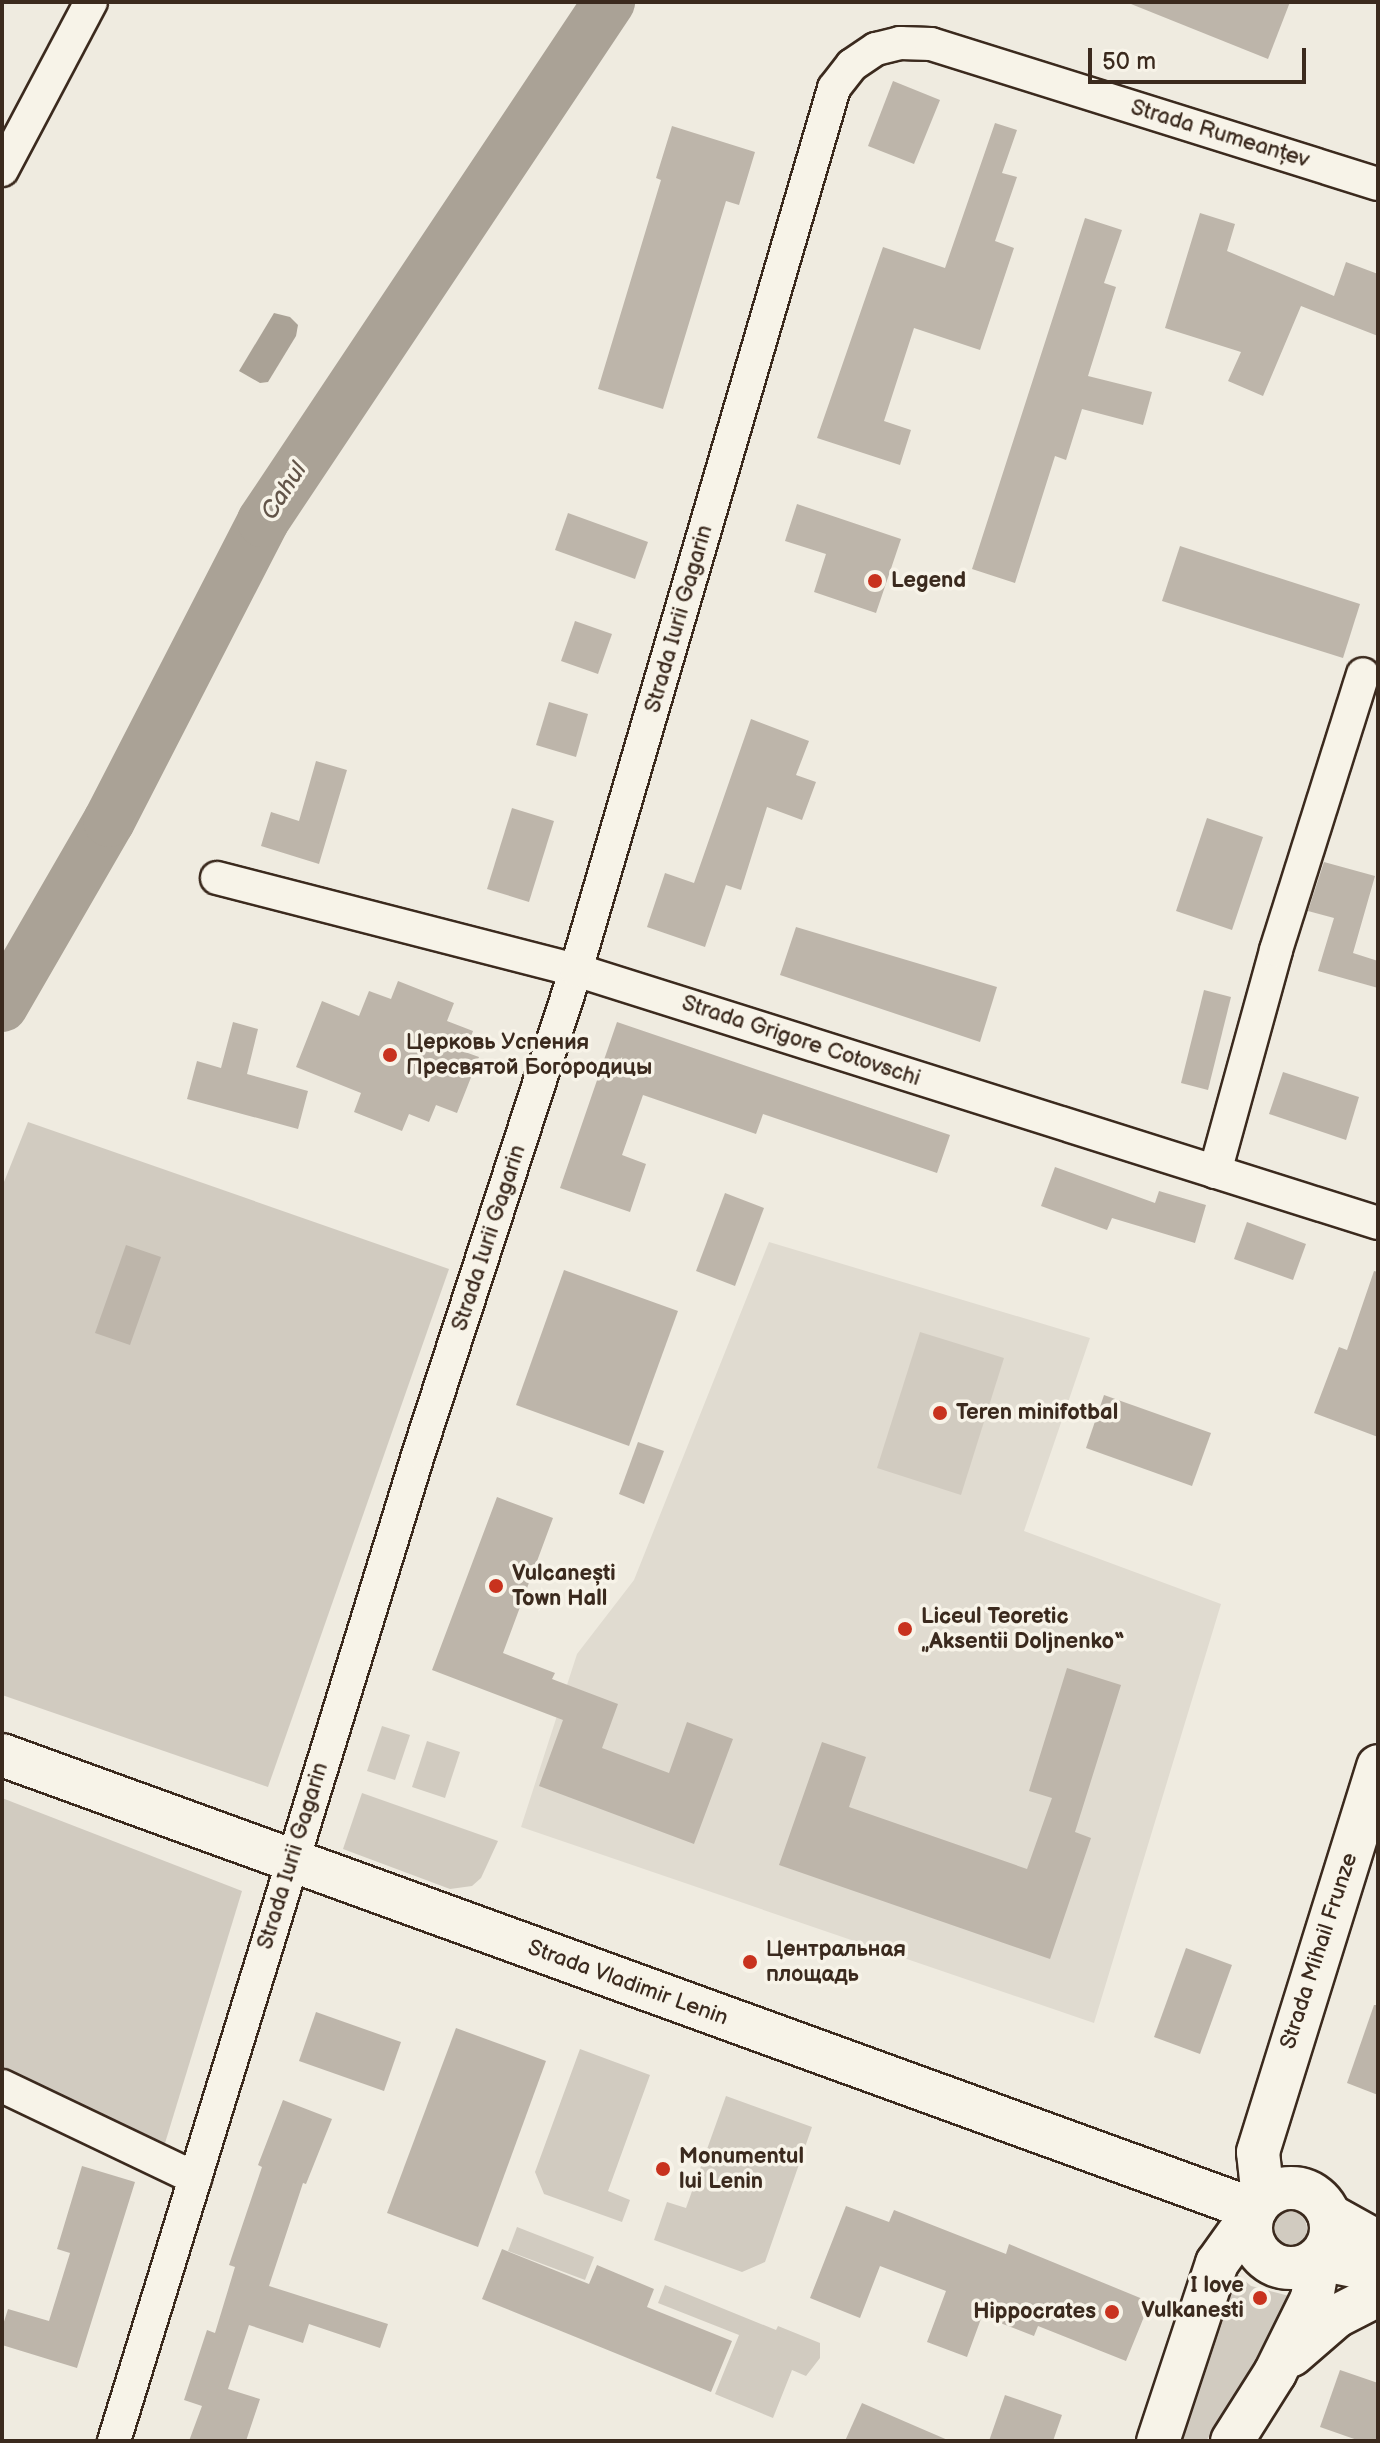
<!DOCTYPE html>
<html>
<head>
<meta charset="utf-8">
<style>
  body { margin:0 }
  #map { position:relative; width:1380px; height:2443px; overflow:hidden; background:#efebe0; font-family:"Balsamiq Sans",sans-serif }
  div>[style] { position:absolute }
  .built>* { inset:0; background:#e0dbd0 }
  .green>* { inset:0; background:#d1cbc0 }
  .round { border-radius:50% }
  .water>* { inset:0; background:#aaa296 }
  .river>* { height:52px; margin:-26px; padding:0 26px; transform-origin:26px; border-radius:26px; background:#aaa296 }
  .building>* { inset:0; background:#bdb5aa }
  .roads { filter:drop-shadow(2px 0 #3b2a1e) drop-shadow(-2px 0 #3b2a1e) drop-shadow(0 2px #3b2a1e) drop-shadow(0 -2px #3b2a1e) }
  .minor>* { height:32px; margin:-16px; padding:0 16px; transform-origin:16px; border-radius:16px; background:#f7f3e8 }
  .major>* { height:42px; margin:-21px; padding:0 21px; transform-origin:21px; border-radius:21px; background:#f7f3e8 }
  .major>.ring { margin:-21px; padding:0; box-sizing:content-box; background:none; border:42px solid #f7f3e8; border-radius:50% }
  .dots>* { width:22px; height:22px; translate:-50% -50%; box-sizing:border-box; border:4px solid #f7f3e8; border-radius:50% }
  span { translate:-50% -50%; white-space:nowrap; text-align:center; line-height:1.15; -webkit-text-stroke:7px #f7f3e8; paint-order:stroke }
  .street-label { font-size:22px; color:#3b2a1e }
  .poi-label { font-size:22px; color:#3b2a1e; font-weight:700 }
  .left { translate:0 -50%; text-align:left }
  .right { translate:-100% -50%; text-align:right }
  .water-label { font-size:24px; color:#625448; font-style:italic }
  .frame { position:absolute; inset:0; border:4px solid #3b2a1e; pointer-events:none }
  .scale { position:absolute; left:1088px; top:48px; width:218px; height:36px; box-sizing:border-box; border:4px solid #3b2a1e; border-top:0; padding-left:10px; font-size:24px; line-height:28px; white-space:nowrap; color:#3b2a1e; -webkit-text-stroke:6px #f7f3e8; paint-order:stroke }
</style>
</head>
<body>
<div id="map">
  <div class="built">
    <div style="clip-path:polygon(769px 1242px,1090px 1338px,1024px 1531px,1221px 1604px,1094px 2023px,521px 1827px,577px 1654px,634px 1580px)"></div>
  </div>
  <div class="green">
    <div style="clip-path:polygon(28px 1122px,449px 1269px,268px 1787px,2px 1695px,2px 1187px)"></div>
    <div style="clip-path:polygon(920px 1332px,1004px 1358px,961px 1495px,877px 1468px)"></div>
    <div style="clip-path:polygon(382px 1726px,410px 1735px,395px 1780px,367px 1771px)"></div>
    <div style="clip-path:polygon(427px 1741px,460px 1752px,445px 1798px,412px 1787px)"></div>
    <div style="clip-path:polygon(362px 1793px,498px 1841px,481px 1878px,472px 1886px,450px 1889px,343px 1849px)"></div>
    <div style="clip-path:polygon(2px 1798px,242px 1891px,162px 2153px,2px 2078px)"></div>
    <div style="clip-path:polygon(580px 2049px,650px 2075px,608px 2191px,630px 2200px,622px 2222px,544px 2194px,535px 2172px)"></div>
    <div style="clip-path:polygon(726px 2096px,812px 2127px,765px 2262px,742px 2272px,654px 2240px,667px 2202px,686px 2208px)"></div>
    <div class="round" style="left:1271px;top:2211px;width:36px;height:36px"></div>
    <div style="clip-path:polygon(517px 2227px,594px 2257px,585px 2280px,508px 2251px)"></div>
    <div style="clip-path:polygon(1235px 2272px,1251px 2286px,1301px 2299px,1206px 2441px,1179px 2441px)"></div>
    <div style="clip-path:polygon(665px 2285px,776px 2330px,778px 2326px,820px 2343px,820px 2358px,806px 2376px,792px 2370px,773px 2418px,715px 2394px,739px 2335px,658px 2303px)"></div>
  </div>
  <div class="water">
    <div style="clip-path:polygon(274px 313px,290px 317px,298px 325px,296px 336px,268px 382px,260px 383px,239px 371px)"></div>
  </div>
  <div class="river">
    <div style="left:2px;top:1006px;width:214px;rotate:-60deg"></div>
    <div style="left:109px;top:821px;width:337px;rotate:-62.8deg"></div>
    <div style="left:263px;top:521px;width:624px;rotate:-56.31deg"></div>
  </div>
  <div class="building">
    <div style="clip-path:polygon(1126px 2px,1290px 2px,1268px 59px)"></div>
    <div style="clip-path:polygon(893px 81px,940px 100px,914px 164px,868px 146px)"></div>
    <div style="clip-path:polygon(995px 123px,1017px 130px,1002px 173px,1017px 177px,995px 241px,1014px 248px,980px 350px,914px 328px,884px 421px,911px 430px,900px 465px,817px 438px,883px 247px,945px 268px)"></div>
    <div style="clip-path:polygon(672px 126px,755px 152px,739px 205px,726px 201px,663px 409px,598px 389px,661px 180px,656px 178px)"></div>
    <div style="clip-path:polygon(1200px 213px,1235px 224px,1227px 251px,1334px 296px,1346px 262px,1378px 274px,1378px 336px,1301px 306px,1263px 396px,1228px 381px,1241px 352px,1165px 328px)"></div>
    <div style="clip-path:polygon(1085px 218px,1122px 230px,1104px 283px,1116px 287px,1088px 376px,1152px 392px,1143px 425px,1082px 409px,1066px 460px,1055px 456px,1015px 583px,972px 569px)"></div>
    <div style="clip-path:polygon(797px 504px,901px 539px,876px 613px,814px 592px,826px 554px,785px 541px)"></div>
    <div style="clip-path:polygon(568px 513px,648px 542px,635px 579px,555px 550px)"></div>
    <div style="clip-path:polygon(1180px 546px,1360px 604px,1343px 658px,1162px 601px)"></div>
    <div style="clip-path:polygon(575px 621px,612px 634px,598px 674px,561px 661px)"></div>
    <div style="clip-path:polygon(549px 702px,588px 714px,576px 757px,536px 745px)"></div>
    <div style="clip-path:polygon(751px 719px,809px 741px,796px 775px,816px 782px,802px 820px,767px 807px,741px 890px,726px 885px,705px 947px,647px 927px,665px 873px,694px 883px)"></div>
    <div style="clip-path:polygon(316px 761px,347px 770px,319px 864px,261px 846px,271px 812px,299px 821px)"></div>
    <div style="clip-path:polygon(512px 808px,554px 821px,529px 902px,487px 889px)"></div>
    <div style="clip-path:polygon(1207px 818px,1263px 837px,1232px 930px,1176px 911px)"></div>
    <div style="clip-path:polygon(1324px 862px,1375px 876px,1353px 953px,1378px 961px,1378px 988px,1318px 971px,1334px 918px,1308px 911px)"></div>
    <div style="clip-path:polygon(796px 927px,997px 987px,980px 1042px,780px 975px)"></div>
    <div style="clip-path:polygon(398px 981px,454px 1003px,447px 1021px,473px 1031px,465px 1052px,479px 1057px,457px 1113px,436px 1105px,429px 1122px,409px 1114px,402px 1131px,354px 1112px,361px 1093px,296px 1067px,322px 1001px,359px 1016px,369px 991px,391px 999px)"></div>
    <div style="clip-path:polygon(1204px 990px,1231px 997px,1208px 1090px,1181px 1083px)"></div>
    <div style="clip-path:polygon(233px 1022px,258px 1029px,247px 1074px,308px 1091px,298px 1129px,187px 1099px,197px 1061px,221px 1068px)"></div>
    <div style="clip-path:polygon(617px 1022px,950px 1135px,937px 1173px,763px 1114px,756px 1134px,643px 1095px,622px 1155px,646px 1164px,630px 1212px,560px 1188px)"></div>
    <div style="clip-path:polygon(1283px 1072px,1359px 1097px,1346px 1140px,1269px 1114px)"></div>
    <div style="clip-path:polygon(1055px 1167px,1155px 1203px,1159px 1191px,1206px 1205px,1195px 1243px,1112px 1218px,1107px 1230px,1041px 1206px)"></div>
    <div style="clip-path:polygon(725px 1193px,764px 1208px,735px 1286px,696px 1271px)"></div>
    <div style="clip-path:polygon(1247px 1222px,1306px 1244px,1293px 1280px,1234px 1259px)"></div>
    <div style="clip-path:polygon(126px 1245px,161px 1257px,130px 1345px,95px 1333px)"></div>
    <div style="clip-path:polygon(564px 1270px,678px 1311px,629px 1446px,516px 1405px)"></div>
    <div style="clip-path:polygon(1374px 1271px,1378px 1272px,1378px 1437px,1314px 1413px,1339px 1347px,1347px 1350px)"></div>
    <div style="clip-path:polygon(1104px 1395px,1211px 1433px,1192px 1486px,1086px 1448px)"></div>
    <div style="clip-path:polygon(638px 1442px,664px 1451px,644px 1504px,619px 1494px)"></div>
    <div style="clip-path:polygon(497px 1497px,553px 1518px,503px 1653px,555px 1673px,552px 1679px,618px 1704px,602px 1748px,669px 1773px,687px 1722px,733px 1739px,694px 1844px,539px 1786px,563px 1720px,432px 1670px)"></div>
    <div style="clip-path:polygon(1067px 1668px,1121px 1685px,1075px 1832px,1091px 1838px,1050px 1959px,779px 1865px,822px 1742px,866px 1757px,849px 1807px,1027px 1869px,1052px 1798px,1029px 1791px)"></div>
    <div style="clip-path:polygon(1186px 1948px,1232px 1965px,1200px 2054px,1154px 2037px)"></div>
    <div style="clip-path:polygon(1374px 2005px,1378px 2005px,1378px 2095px,1347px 2083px)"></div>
    <div style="clip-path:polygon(316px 2012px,401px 2042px,384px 2091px,299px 2061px)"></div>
    <div style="clip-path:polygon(456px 2028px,546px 2061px,478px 2247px,387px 2213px)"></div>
    <div style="clip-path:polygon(283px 2100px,332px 2119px,306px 2184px,303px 2183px,269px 2286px,388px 2324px,380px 2348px,309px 2324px,303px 2343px,249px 2325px,228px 2389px,260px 2399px,246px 2441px,189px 2441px,202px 2406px,184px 2400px,207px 2330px,215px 2333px,235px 2267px,229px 2265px,262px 2167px,258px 2165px)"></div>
    <div style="clip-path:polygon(82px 2166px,135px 2182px,77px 2368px,2px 2345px,2px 2328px,8px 2309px,49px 2321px,70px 2253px,57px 2249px)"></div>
    <div style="clip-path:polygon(846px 2206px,889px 2222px,894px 2210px,1006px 2254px,1009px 2244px,1150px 2302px,1126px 2361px,1038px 2326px,1034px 2336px,982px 2316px,967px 2357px,927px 2342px,946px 2291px,880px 2266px,860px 2318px,810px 2298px)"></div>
    <div style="clip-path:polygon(502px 2249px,589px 2284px,597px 2265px,654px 2289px,647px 2307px,732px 2341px,711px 2392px,482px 2299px)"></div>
    <div style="clip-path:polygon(1340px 2370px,1378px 2383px,1378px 2441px,1360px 2441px,1320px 2427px)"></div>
    <div style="clip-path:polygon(1005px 2395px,1062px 2415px,1053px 2441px,989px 2441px)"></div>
    <div style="clip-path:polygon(862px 2403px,950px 2441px,845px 2441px)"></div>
  </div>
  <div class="roads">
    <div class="minor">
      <div style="left:2px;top:170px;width:190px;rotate:-62.1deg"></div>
      <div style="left:217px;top:878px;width:371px;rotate:14.4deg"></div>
      <div style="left:576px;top:970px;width:841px;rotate:17.51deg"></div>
      <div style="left:1215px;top:1172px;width:230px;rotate:-74.6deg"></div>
      <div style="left:1276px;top:950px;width:289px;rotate:-72.5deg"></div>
      <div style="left:2px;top:2086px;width:214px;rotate:25.5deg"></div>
      <div style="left:114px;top:2441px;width:1035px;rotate:-72.86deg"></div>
      <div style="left:419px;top:1452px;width:507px;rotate:-71.96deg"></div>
      <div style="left:576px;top:970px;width:919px;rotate:-73.69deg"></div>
      <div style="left:834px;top:88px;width:29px;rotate:-52deg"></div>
      <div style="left:852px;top:65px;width:29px;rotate:-34deg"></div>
      <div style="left:876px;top:49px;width:25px;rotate:-14deg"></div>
      <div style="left:900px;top:43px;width:31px;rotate:2deg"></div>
      <div style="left:931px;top:44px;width:468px;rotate:17.4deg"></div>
    </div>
    <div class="major">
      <div style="left:2px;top:1755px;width:1333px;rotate:19.96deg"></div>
      <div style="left:1255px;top:2210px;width:65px;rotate:125.6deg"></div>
      <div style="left:1217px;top:2263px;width:188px;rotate:108.3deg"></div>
      <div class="ring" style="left:1251px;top:2188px;width:38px;height:38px"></div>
      <div style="left:1263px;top:2198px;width:46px;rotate:-96.2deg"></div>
      <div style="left:1258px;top:2152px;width:404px;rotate:-72.7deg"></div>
      <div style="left:1329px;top:2215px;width:56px;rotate:28.9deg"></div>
      <div style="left:1292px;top:2355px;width:60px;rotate:-40.9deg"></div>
      <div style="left:1337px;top:2316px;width:46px;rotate:-27.1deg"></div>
      <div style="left:1232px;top:2441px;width:80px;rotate:-57.7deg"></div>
      <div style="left:1275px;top:2373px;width:84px;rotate:-63.7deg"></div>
      <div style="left:1312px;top:2298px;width:40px;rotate:-80deg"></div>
      <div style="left:1319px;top:2259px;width:60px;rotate:11.5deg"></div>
    </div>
  </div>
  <div class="dots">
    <div style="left:875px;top:581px;background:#c8321e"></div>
    <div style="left:390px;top:1055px;background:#c8321e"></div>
    <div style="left:940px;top:1413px;background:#c8321e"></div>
    <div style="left:496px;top:1586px;background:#c8321e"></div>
    <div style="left:905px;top:1629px;background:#c8321e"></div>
    <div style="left:750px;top:1962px;background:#c8321e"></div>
    <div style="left:663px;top:2169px;background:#c8321e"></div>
    <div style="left:1260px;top:2298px;background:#c8321e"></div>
    <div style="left:1112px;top:2312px;background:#c8321e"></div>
  </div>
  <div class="street-label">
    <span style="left:1220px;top:134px;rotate:17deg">Strada Rumeanțev</span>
    <span style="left:679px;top:619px;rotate:-74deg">Strada Iurii Gagarin</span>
    <span style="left:801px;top:1041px;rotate:18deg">Strada Grigore Cotovschi</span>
    <span style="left:489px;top:1238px;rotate:-72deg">Strada Iurii Gagarin</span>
    <span style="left:293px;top:1856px;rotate:-73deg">Strada Iurii Gagarin</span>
    <span style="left:1319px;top:1951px;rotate:-72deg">Strada Mihail Frunze</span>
    <span style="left:628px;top:1983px;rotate:20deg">Strada Vladimir Lenin</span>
  </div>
  <div class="poi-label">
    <span class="left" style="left:891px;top:581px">Legend</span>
    <span class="left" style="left:406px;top:1055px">Церковь Успения<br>Пресвятой Богородицы</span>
    <span class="left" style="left:956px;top:1413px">Teren minifotbal</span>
    <span class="left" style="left:512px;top:1586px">Vulcanești<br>Town Hall</span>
    <span class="left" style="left:921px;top:1629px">Liceul Teoretic<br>„Aksentii Doljnenko“</span>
    <span class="left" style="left:766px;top:1962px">Центральная<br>площадь</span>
    <span class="left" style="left:679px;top:2169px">Monumentul<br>lui Lenin</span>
    <span class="right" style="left:1244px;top:2298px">I love<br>Vulkanesti</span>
    <span class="right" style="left:1096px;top:2312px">Hippocrates</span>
  </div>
  <div class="water-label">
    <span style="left:284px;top:491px;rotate:-57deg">Cahul</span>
  </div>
  <div class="frame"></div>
  <div class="scale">50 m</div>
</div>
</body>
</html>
